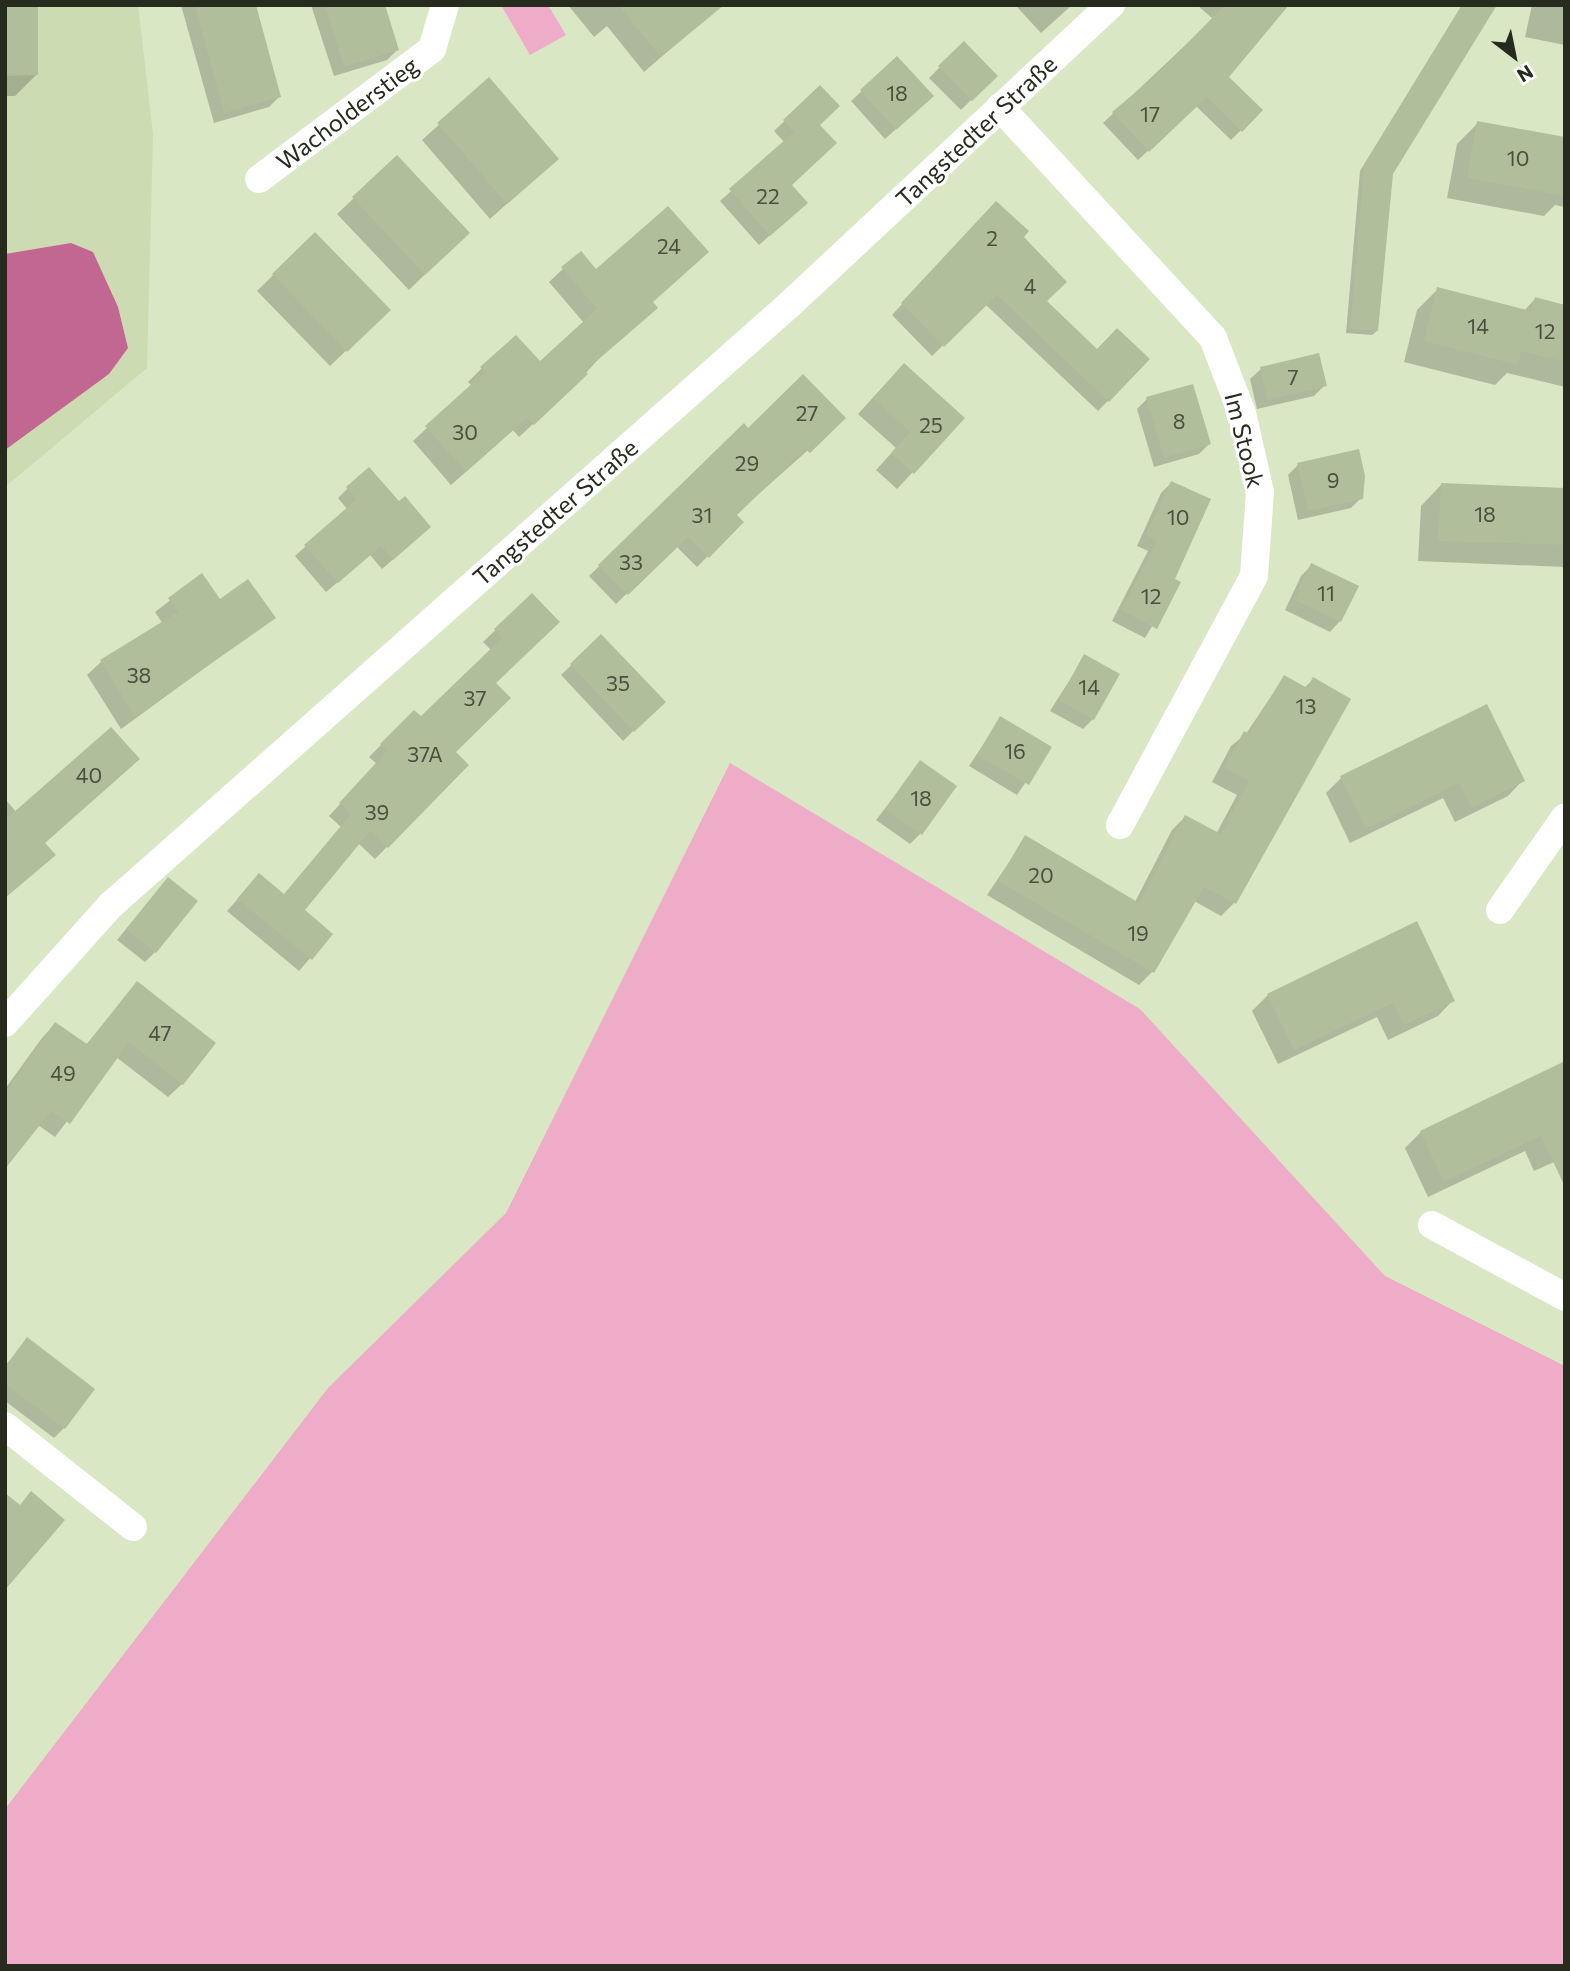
<!DOCTYPE html>
<html>
<head>
<meta charset="utf-8">
<style>
  body { margin:0 }
  #map { position:relative; width:1570px; height:1971px; overflow:hidden; background:#d9e7c4; font-family:Commissioner,sans-serif }
  div>[style] { position:absolute }
  .built>* { inset:0; background:#ccdbb2 }
  .green>* { inset:0; background:#efacc9 }
  .water>* { inset:0; background:#c26692 }
  .shadow>* { inset:0; background:#0003 }
  .building>* { inset:0; background:#b0be9c }
  .minor>* { height:28px; margin:-14px; padding:0 14px; transform-origin:14px; border-radius:14px; background:#fff }
  span { translate:-50% -50%; white-space:nowrap; text-align:center; line-height:1.15; -webkit-text-stroke:6px #fff; paint-order:stroke }
  .number-label { font-size:21px; color:#48503e }
  .number-label span { -webkit-text-stroke-width:0 }
  .street-label { font-size:24px; color:#262b1e }
  .frame { position:absolute; inset:0; border:7px solid #262b1e; pointer-events:none }
  .north { position:absolute; left:1479px; top:21px; width:70px; height:70px; -webkit-text-stroke:5px #fff; paint-order:stroke; rotate:148deg; font-size:19px; font-weight:700; line-height:28px; text-align:center; color:#262b1e }
  .north::after { content:''; display:block; margin:auto; width:24px; height:32px; background:#262b1e; clip-path:polygon(50% 0,100% 100%,50% 72%,0 100%) }
</style>
</head>
<body>
<div id="map">
  <div class="built">
    <div style="clip-path:polygon(5px 5px,138px 5px,153px 134px,147px 368px,5px 487px)"></div>
  </div>
  <div class="green">
    <div style="clip-path:polygon(501px 5px,548px 5px,566px 35px,530px 55px)"></div>
    <div style="clip-path:polygon(730px 763px,1140px 1009px,1385px 1276px,1565px 1366px,1565px 1966px,5px 1966px,5px 1809px,328px 1388px,506px 1213px)"></div>
  </div>
  <div class="water">
    <div style="clip-path:polygon(71px 243px,93px 252px,118px 307px,128px 348px,109px 374px,5px 450px,5px 254px)"></div>
  </div>
  <div class="shadow">
    <div style="clip-path:polygon(5px 5px,36px 75px,15px 96px,5px 96px)"></div>
    <div style="clip-path:polygon(181px 5px,252px 5px,279px 97px,269px 107px,214px 123px)"></div>
    <div style="clip-path:polygon(311px 5px,383px 5px,397px 50px,387px 60px,334px 76px)"></div>
    <div style="clip-path:polygon(568px 5px,698px 5px,707px 17px,644px 72px,607px 26px,594px 37px)"></div>
    <div style="clip-path:polygon(1015px 5px,1072px 5px,1041px 33px)"></div>
    <div style="clip-path:polygon(1197px 5px,1287px 5px,1227px 77px,1261px 110px,1231px 140px,1196px 106px,1138px 160px,1103px 123px,1213px 19px)"></div>
    <div style="clip-path:polygon(1462px 5px,1391px 174px,1377px 331px,1372px 335px,1346px 333px,1360px 171px)"></div>
    <div style="clip-path:polygon(1532px 5px,1565px 5px,1565px 45px,1525px 37px)"></div>
    <div style="clip-path:polygon(964px 43px,996px 75px,961px 110px,929px 78px)"></div>
    <div style="clip-path:polygon(897px 59px,921px 106px,885px 139px,851px 101px)"></div>
    <div style="clip-path:polygon(489px 80px,557px 159px,490px 219px,422px 140px)"></div>
    <div style="clip-path:polygon(820px 87px,818px 125px,790px 185px,795px 213px,759px 245px,720px 201px,785px 143px,774px 131px)"></div>
    <div style="clip-path:polygon(1478px 123px,1565px 139px,1565px 207px,1555px 205px,1544px 216px,1447px 198px,1457px 144px)"></div>
    <div style="clip-path:polygon(397px 158px,452px 248px,409px 290px,337px 214px)"></div>
    <div style="clip-path:polygon(986px 213px,1021px 237px,1045px 302px,1097px 351px,1148px 360px,1098px 411px,985px 304px,932px 356px,892px 315px)"></div>
    <div style="clip-path:polygon(315px 234px,373px 325px,330px 366px,257px 291px)"></div>
    <div style="clip-path:polygon(580px 253px,596px 272px,651px 302px,572px 388px,519px 437px,513px 430px,451px 485px,413px 441px,472px 386px,468px 382px,482px 368px,540px 364px,584px 323px,549px 282px)"></div>
    <div style="clip-path:polygon(1438px 289px,1524px 311px,1535px 299px,1565px 307px,1565px 387px,1507px 373px,1495px 385px,1404px 362px,1417px 310px)"></div>
    <div style="clip-path:polygon(1261px 369px,1325px 385px,1314px 396px,1257px 409px,1250px 379px)"></div>
    <div style="clip-path:polygon(888px 381px,963px 418px,897px 489px,876px 470px,896px 448px,858px 414px)"></div>
    <div style="clip-path:polygon(1147px 399px,1209px 444px,1199px 454px,1154px 467px,1137px 409px)"></div>
    <div style="clip-path:polygon(844px 418px,735px 515px,742px 522px,697px 567px,676px 546px,616px 604px,589px 576px,744px 426px,748px 430px)"></div>
    <div style="clip-path:polygon(1298px 465px,1361px 498px,1351px 508px,1298px 520px,1288px 475px)"></div>
    <div style="clip-path:polygon(1171px 483px,1172px 580px,1178px 583px,1145px 638px,1112px 621px,1148px 551px,1137px 546px,1161px 493px)"></div>
    <div style="clip-path:polygon(1441px 485px,1565px 490px,1565px 567px,1418px 561px,1421px 506px)"></div>
    <div style="clip-path:polygon(348px 488px,419px 537px,382px 569px,370px 555px,326px 592px,295px 556px,347px 509px,338px 498px)"></div>
    <div style="clip-path:polygon(1311px 566px,1340px 621px,1330px 632px,1285px 610px,1301px 576px)"></div>
    <div style="clip-path:polygon(202px 576px,220px 601px,273px 618px,121px 729px,87px 675px,101px 662px,163px 624px,155px 612px)"></div>
    <div style="clip-path:polygon(532px 595px,494px 683px,454px 752px,467px 765px,375px 859px,358px 843px,302px 911px,331px 934px,299px 971px,227px 911px,259px 875px,283px 896px,341px 827px,329px 816px,377px 764px,369px 757px,414px 712px,421px 719px,491px 650px,483px 642px)"></div>
    <div style="clip-path:polygon(601px 637px,663px 702px,623px 741px,561px 675px)"></div>
    <div style="clip-path:polygon(1085px 656px,1093px 719px,1083px 729px,1050px 711px)"></div>
    <div style="clip-path:polygon(1284px 677px,1304px 688px,1314px 679px,1234px 903px,1221px 916px,1194px 901px,1152px 972px,1139px 985px,987px 895px,1026px 837px,1135px 902px,1172px 830px,1185px 817px,1216px 834px,1237px 795px,1212px 782px,1231px 746px,1246px 734px)"></div>
    <div style="clip-path:polygon(1001px 718px,1049px 748px,1017px 795px,969px 766px)"></div>
    <div style="clip-path:polygon(921px 762px,920px 834px,910px 844px,876px 820px)"></div>
    <div style="clip-path:polygon(1341px 778px,1523px 780px,1508px 796px,1455px 822px,1443px 798px,1350px 843px,1326px 793px)"></div>
    <div style="clip-path:polygon(5px 799px,44px 844px,5px 897px)"></div>
    <div style="clip-path:polygon(168px 879px,155px 952px,145px 962px,117px 940px)"></div>
    <div style="clip-path:polygon(137px 984px,182px 1084px,168px 1097px,116px 1057px,55px 1137px,38px 1125px,5px 1166px,5px 1089px,42px 1038px,55px 1024px,86px 1045px)"></div>
    <div style="clip-path:polygon(1268px 995px,1453px 1000px,1438px 1016px,1388px 1040px,1377px 1017px,1278px 1064px,1252px 1011px)"></div>
    <div style="clip-path:polygon(1565px 1063px,1565px 1157px,1534px 1171px,1525px 1151px,1428px 1197px,1405px 1148px,1421px 1132px)"></div>
    <div style="clip-path:polygon(28px 1340px,64px 1428px,54px 1438px,5px 1401px,5px 1366px)"></div>
  </div>
  <div class="building">
    <div style="clip-path:polygon(5px 5px,38px 5px,38px 75px,5px 76px)"></div>
    <div style="clip-path:polygon(195px 5px,256px 5px,281px 97px,224px 113px)"></div>
    <div style="clip-path:polygon(325px 5px,385px 5px,399px 50px,344px 67px)"></div>
    <div style="clip-path:polygon(618px 5px,724px 5px,661px 57px)"></div>
    <div style="clip-path:polygon(1225px 5px,1289px 5px,1229px 77px,1263px 110px,1242px 132px,1207px 97px,1149px 152px,1112px 112px,1154px 77px)"></div>
    <div style="clip-path:polygon(1462px 5px,1497px 5px,1393px 174px,1378px 331px,1350px 329px,1364px 165px)"></div>
    <div style="clip-path:polygon(964px 41px,998px 76px,972px 101px,938px 66px)"></div>
    <div style="clip-path:polygon(897px 56px,934px 96px,896px 130px,860px 90px)"></div>
    <div style="clip-path:polygon(489px 77px,559px 159px,507px 204px,437px 123px)"></div>
    <div style="clip-path:polygon(820px 85px,840px 106px,820px 125px,837px 143px,792px 185px,808px 203px,770px 236px,729px 189px,794px 132px,783px 120px)"></div>
    <div style="clip-path:polygon(1477px 121px,1565px 137px,1565px 196px,1467px 178px)"></div>
    <div style="clip-path:polygon(397px 155px,470px 233px,425px 275px,352px 197px)"></div>
    <div style="clip-path:polygon(996px 201px,1029px 231px,1024px 237px,1067px 282px,1047px 301px,1097px 349px,1117px 328px,1150px 359px,1109px 402px,997px 295px,944px 347px,901px 303px)"></div>
    <div style="clip-path:polygon(668px 206px,709px 252px,653px 302px,658px 308px,585px 371px,588px 374px,534px 425px,527px 418px,466px 472px,425px 426px,485px 372px,480px 367px,516px 335px,540px 361px,597px 309px,561px 267px,581px 251px,596px 269px)"></div>
    <div style="clip-path:polygon(315px 232px,391px 310px,347px 352px,272px 274px)"></div>
    <div style="clip-path:polygon(1437px 287px,1531px 311px,1535px 297px,1565px 305px,1565px 362px,1521px 351px,1518px 365px,1424px 341px)"></div>
    <div style="clip-path:polygon(1319px 353px,1327px 386px,1267px 400px,1260px 367px)"></div>
    <div style="clip-path:polygon(904px 363px,965px 418px,914px 474px,891px 453px,910px 432px,873px 398px)"></div>
    <div style="clip-path:polygon(803px 374px,846px 418px,810px 453px,805px 449px,737px 515px,744px 522px,709px 558px,688px 537px,628px 595px,598px 565px,744px 423px,748px 428px)"></div>
    <div style="clip-path:polygon(1193px 384px,1211px 444px,1164px 458px,1146px 397px)"></div>
    <div style="clip-path:polygon(1359px 449px,1365px 476px,1363px 499px,1308px 511px,1297px 463px)"></div>
    <div style="clip-path:polygon(369px 467px,399px 501px,405px 496px,431px 527px,393px 560px,381px 546px,338px 583px,304px 545px,357px 499px,346px 487px)"></div>
    <div style="clip-path:polygon(1171px 481px,1211px 499px,1175px 579px,1181px 582px,1157px 629px,1121px 610px,1157px 541px,1146px 535px)"></div>
    <div style="clip-path:polygon(1441px 483px,1565px 488px,1565px 545px,1438px 541px)"></div>
    <div style="clip-path:polygon(1311px 563px,1359px 586px,1341px 622px,1294px 600px)"></div>
    <div style="clip-path:polygon(202px 573px,220px 599px,248px 579px,276px 618px,135px 717px,100px 660px,178px 612px,168px 598px)"></div>
    <div style="clip-path:polygon(532px 593px,560px 622px,496px 683px,511px 698px,456px 752px,469px 765px,388px 848px,370px 831px,305px 910px,333px 934px,312px 960px,237px 899px,259px 873px,284px 894px,351px 814px,339px 803px,387px 751px,380px 744px,414px 710px,421px 716px,502px 638px,494px 629px)"></div>
    <div style="clip-path:polygon(601px 634px,666px 702px,634px 732px,570px 664px)"></div>
    <div style="clip-path:polygon(1084px 654px,1120px 674px,1094px 720px,1059px 700px)"></div>
    <div style="clip-path:polygon(1284px 675px,1307px 688px,1313px 677px,1351px 699px,1236px 904px,1204px 887px,1154px 973px,998px 881px,1025px 835px,1139px 903px,1185px 815px,1221px 834px,1249px 781px,1224px 768px,1244px 731px,1249px 734px)"></div>
    <div style="clip-path:polygon(1487px 704px,1525px 781px,1471px 808px,1459px 783px,1366px 829px,1340px 776px)"></div>
    <div style="clip-path:polygon(1000px 716px,1052px 747px,1029px 785px,977px 755px)"></div>
    <div style="clip-path:polygon(111px 727px,140px 759px,45px 843px,56px 855px,5px 898px,5px 820px)"></div>
    <div style="clip-path:polygon(920px 760px,957px 786px,922px 835px,885px 809px)"></div>
    <div style="clip-path:polygon(168px 877px,198px 901px,156px 953px,126px 929px)"></div>
    <div style="clip-path:polygon(1417px 921px,1455px 1001px,1404px 1025px,1393px 1003px,1294px 1050px,1267px 994px)"></div>
    <div style="clip-path:polygon(137px 981px,216px 1043px,183px 1085px,129px 1042px,70px 1124px,51px 1111px,5px 1169px,5px 1093px,55px 1022px,87px 1044px)"></div>
    <div style="clip-path:polygon(1565px 1061px,1565px 1187px,1541px 1136px,1444px 1182px,1420px 1131px)"></div>
    <div style="clip-path:polygon(27px 1337px,95px 1389px,65px 1429px,5px 1384px,5px 1367px)"></div>
    <div style="clip-path:polygon(31px 1491px,65px 1520px,5px 1590px,5px 1493px,20px 1505px)"></div>
  </div>
  <div class="minor">
    <div style="left:1000px;top:107px;width:314px;rotate:47.3deg"></div>
    <div style="left:1213px;top:338px;width:80px;rotate:68.9deg"></div>
    <div style="left:1242px;top:413px;width:81px;rotate:77.2deg"></div>
    <div style="left:1260px;top:492px;width:84px;rotate:94.1deg"></div>
    <div style="left:1254px;top:576px;width:283px;rotate:118.3deg"></div>
    <div style="left:259px;top:179px;width:216px;rotate:-36.9deg"></div>
    <div style="left:432px;top:49px;width:46px;rotate:-73.5deg"></div>
    <div style="left:1500px;top:910px;width:113px;rotate:-55deg"></div>
    <div style="left:5px;top:1023px;width:159px;rotate:-48.1deg"></div>
    <div style="left:111px;top:905px;width:907px;rotate:-41.51deg"></div>
    <div style="left:790px;top:304px;width:439px;rotate:-43deg"></div>
    <div style="left:1432px;top:1225px;width:151px;rotate:28.4deg"></div>
    <div style="left:5px;top:1426px;width:163px;rotate:38.3deg"></div>
  </div>
  <div class="number-label">
    <span style="left:897px;top:93px">18</span>
    <span style="left:1150px;top:114px">17</span>
    <span style="left:1518px;top:158px">10</span>
    <span style="left:768px;top:196px">22</span>
    <span style="left:992px;top:238px">2</span>
    <span style="left:669px;top:246px">24</span>
    <span style="left:1030px;top:286px">4</span>
    <span style="left:1478px;top:326px">14</span>
    <span style="left:1545px;top:331px">12</span>
    <span style="left:1293px;top:377px">7</span>
    <span style="left:807px;top:413px">27</span>
    <span style="left:1179px;top:421px">8</span>
    <span style="left:931px;top:425px">25</span>
    <span style="left:465px;top:432px">30</span>
    <span style="left:747px;top:463px">29</span>
    <span style="left:1333px;top:480px">9</span>
    <span style="left:1485px;top:514px">18</span>
    <span style="left:702px;top:515px">31</span>
    <span style="left:1178px;top:517px">10</span>
    <span style="left:631px;top:562px">33</span>
    <span style="left:1326px;top:593px">11</span>
    <span style="left:1151px;top:596px">12</span>
    <span style="left:139px;top:675px">38</span>
    <span style="left:618px;top:683px">35</span>
    <span style="left:1089px;top:687px">14</span>
    <span style="left:475px;top:698px">37</span>
    <span style="left:1306px;top:706px">13</span>
    <span style="left:1015px;top:751px">16</span>
    <span style="left:425px;top:754px">37A</span>
    <span style="left:89px;top:775px">40</span>
    <span style="left:921px;top:798px">18</span>
    <span style="left:377px;top:812px">39</span>
    <span style="left:1041px;top:875px">20</span>
    <span style="left:1138px;top:933px">19</span>
    <span style="left:160px;top:1033px">47</span>
    <span style="left:63px;top:1073px">49</span>
  </div>
  <div class="street-label">
    <span style="left:347px;top:113px;rotate:-37deg">Wacholderstieg</span>
    <span style="left:976px;top:131px;rotate:-43deg">Tangstedter Straße</span>
    <span style="left:1245px;top:440px;rotate:76deg">Im Stook</span>
    <span style="left:555px;top:512px;rotate:-41deg">Tangstedter Straße</span>
  </div>
  <div class="frame"></div>
  <div class="north">N</div>
</div>
</body>
</html>
